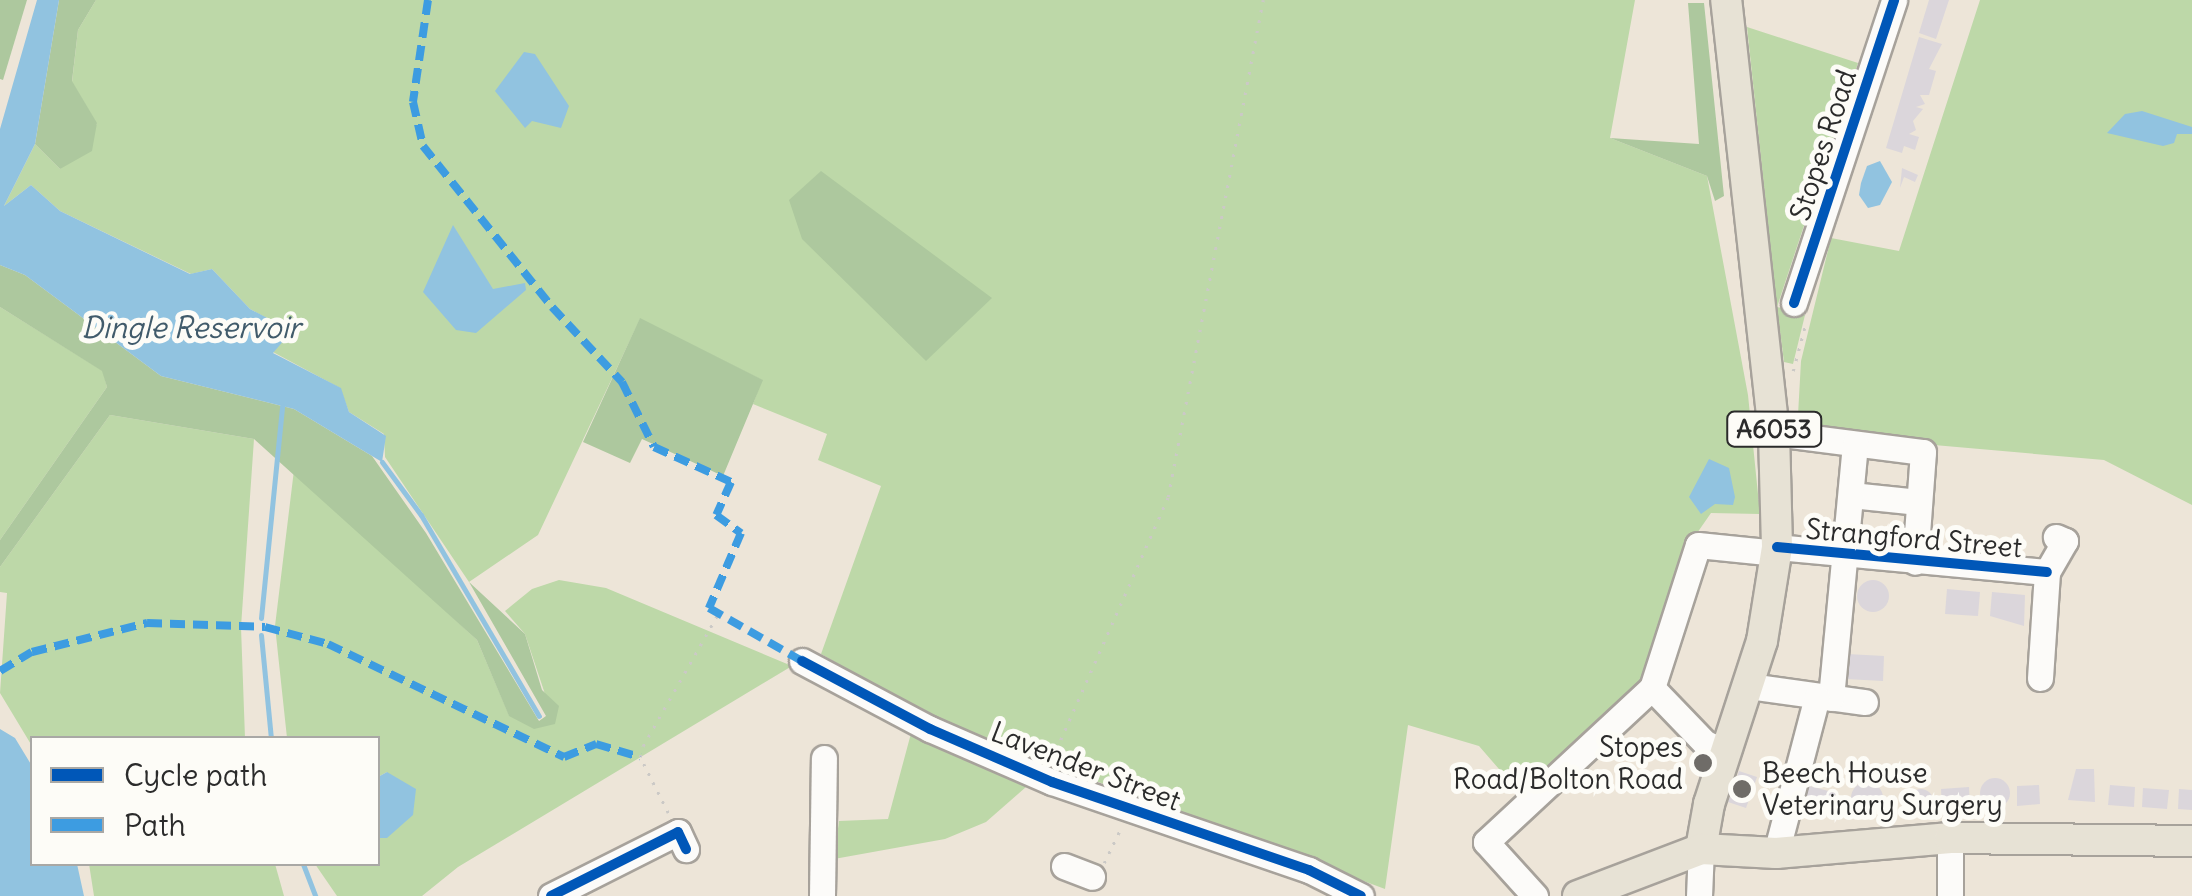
<!DOCTYPE html>
<html>
<head>
<meta charset="utf-8">
<style>
  body { margin:0 }
  #map { position:relative; width:2192px; height:896px; overflow:hidden; background:#ede5d8; font-family:Delius,sans-serif }
  div>[style] { position:absolute }
  .green>* { inset:0; background:#bdd8a8 }
  .forest>* { inset:0; background:#adc89e }
  .water>* { inset:0; background:#91c3e0 }
  .stream>* { height:5px; margin:-2.5px; padding:0 2.5px; transform-origin:2.5px; border-radius:2.5px; background:#91c3e0 }
  .building>* { inset:0; background:#dbd6db }
  .round { border-radius:50% }
  .path>* { height:2.5px; margin-top:-1.25px; transform-origin:0; background:repeating-linear-gradient(90deg,#cbc9c6 0 2.5px,transparent 0 10.5px) }
  .roads { filter:drop-shadow(2px 0 #a7a29b) drop-shadow(-2px 0 #a7a29b) drop-shadow(0 2px #a7a29b) drop-shadow(0 -2px #a7a29b) }
  .minor>* { height:25px; margin:-12.5px; padding:0 12.5px; transform-origin:12.5px; border-radius:12.5px; background:#fcfbf9 }
  .major>* { height:30px; margin:-15px; padding:0 15px; transform-origin:15px; border-radius:15px; background:#e7e2d5 }
  .quiet>* { height:8px; margin-top:-4px; transform-origin:0; background:repeating-linear-gradient(90deg,#3d9ce1 0 15px,transparent 0 23px) }
  .cycleway>* { height:10px; margin:-5px; padding:0 5px; transform-origin:5px; border-radius:5px; background:#0057b8 }
  .dots>* { width:28px; height:28px; translate:-50% -50%; box-sizing:border-box; border:5px solid #fdfcf7; border-radius:50% }
  span { translate:-50% -50%; white-space:nowrap; text-align:center; line-height:1.15; -webkit-text-stroke:10px #fdfcf7; paint-order:stroke }
  .shield-label span { padding:2px 8px; background:#fdfcf7; border:2px solid; border-radius:8px; -webkit-text-stroke-width:0 }
  .shield-label { font-size:25px; color:#2b2b2b; font-weight:700 }
  .street-label { font-size:28px; color:#2b2b2b }
  .poi-label { font-size:28px; color:#2b2b2b }
  .right { translate:-100% -50%; text-align:right }
  .left { translate:0 -50%; text-align:left }
  .water-label { font-size:30px; color:#415b6b; font-style:italic }
  .legend { position:absolute; left:30px; top:736px; width:350px; height:130px; box-sizing:border-box; background:#fdfcf7; border:2px solid #a9a8a5; margin:0; padding:12px 18px; list-style:none; font-size:30px; color:#2b2b2b }
  .legend li { display:flex; align-items:center; gap:20px; height:50px }
  .legend b { width:50px; border:2px solid #a9a8a5 }
</style>
</head>
<body>
<div id="map">
  <div class="green">
    <div style="clip-path:polygon(96px 0,1635px 0,1610px 138px,1707px 176px,1748px 395px,1760px 514px,1711px 513px,1695px 536px,1647px 685px,1525px 799px,1479px 746px,1408px 725px,1385px 889px,940px 723px,821px 654px,881px 486px,818px 460px,827px 434px,753px 404px,762px 380px,640px 319px,538px 535px,469px 582px,385px 457px,384px 434px,349px 412px,340px 388px,273px 352px,291px 331px,250px 309px,212px 269px,191px 274px,60px 211px,31px 185px,4px 206px,35px 144px,60px 169px,97px 124px,72px 82px,78px 30px)"></div>
    <div style="clip-path:polygon(1980px 0,2192px 0,2192px 505px,2104px 460px,1797px 433px,1801px 361px,1831px 238px,1899px 251px)"></div>
    <div style="clip-path:polygon(1747px 27px,1858px 63px,1777px 307px,1805px 315px,1793px 364px,1784px 362px,1777px 308px)"></div>
    <div style="clip-path:polygon(0 307px,103px 371px,107px 387px,0 540px)"></div>
    <div style="clip-path:polygon(110px 415px,254px 439px,241px 627px,245px 738px,32px 738px,32px 746px,0 693px,7px 593px,0 592px,0 567px)"></div>
    <div style="clip-path:polygon(294px 470px,477px 640px,509px 715px,555px 724px,525px 634px,505px 611px,532px 589px,559px 580px,606px 588px,792px 666px,458px 867px,422px 896px,337px 896px,315px 864px,378px 864px,378px 838px,387px 838px,387px 772px,378px 777px,378px 738px,287px 738px,275px 626px)"></div>
    <div style="clip-path:polygon(913px 726px,1034px 780px,986px 822px,945px 839px,834px 859px,839px 821px,888px 819px)"></div>
    <div style="clip-path:polygon(89px 864px,275px 864px,284px 896px,94px 896px)"></div>
  </div>
  <div class="forest">
    <div style="clip-path:polygon(0 0,27px 0,3px 80px,0 79px)"></div>
    <div style="clip-path:polygon(59px 0,96px 0,78px 30px,72px 81px,97px 123px,92px 151px,60px 169px,35px 144px)"></div>
    <div style="clip-path:polygon(1688px 3px,1704px 3px,1724px 196px,1715px 201px,1707px 176px,1610px 138px,1699px 144px)"></div>
    <div style="clip-path:polygon(821px 171px,992px 298px,926px 361px,802px 239px,789px 200px)"></div>
    <div style="clip-path:polygon(0 265px,25px 275px,161px 376px,294px 409px,372px 456px,426px 533px,539px 721px,546px 716px,469px 582px,525px 634px,542px 690px,559px 706px,555px 724px,534px 729px,509px 716px,477px 640px,254px 439px,110px 415px,0 567px,0 540px,107px 387px,102px 371px,0 307px)"></div>
    <div style="clip-path:polygon(640px 318px,763px 380px,723px 476px,642px 439px,630px 463px,583px 442px)"></div>
  </div>
  <div class="water">
    <div style="clip-path:polygon(37px 0,59px 0,35px 144px,4px 206px,31px 185px,60px 211px,190px 274px,212px 269px,250px 309px,292px 331px,273px 353px,341px 388px,349px 412px,386px 436px,382px 462px,294px 409px,161px 376px,25px 275px,0 265px,0 129px)"></div>
    <div style="clip-path:polygon(524px 52px,535px 54px,569px 106px,561px 128px,532px 121px,525px 128px,495px 91px)"></div>
    <div style="clip-path:polygon(2142px 111px,2192px 127px,2192px 134px,2177px 134px,2174px 143px,2163px 146px,2107px 133px,2125px 114px)"></div>
    <div style="clip-path:polygon(1880px 161px,1892px 182px,1880px 205px,1868px 208px,1859px 195px,1861px 183px,1867px 166px)"></div>
    <div style="clip-path:polygon(453px 225px,493px 289px,525px 283px,526px 290px,476px 333px,456px 330px,423px 292px)"></div>
    <div style="clip-path:polygon(1709px 459px,1729px 468px,1735px 497px,1733px 505px,1715px 504px,1701px 514px,1689px 497px)"></div>
    <div style="clip-path:polygon(0 729px,15px 738px,32px 766px,32px 864px,77px 864px,84px 896px,0 896px)"></div>
    <div style="clip-path:polygon(387px 772px,416px 789px,413px 815px,387px 838px,378px 838px,378px 777px)"></div>
  </div>
  <div class="stream">
    <div style="left:382px;top:462px;width:66px;rotate:53.7deg"></div>
    <div style="left:421px;top:515px;width:233px;rotate:59.6deg"></div>
    <div style="left:261px;top:618px;width:213px;rotate:-84.3deg"></div>
    <div style="left:261px;top:635px;width:103px;rotate:84.5deg"></div>
    <div style="left:303px;top:864px;width:34px;rotate:69deg"></div>
  </div>
  <div class="building">
    <div style="clip-path:polygon(1929px 0,1949px 0,1936px 39px,1919px 33px)"></div>
    <div style="clip-path:polygon(1919px 37px,1942px 44px,1929px 69px,1936px 71px,1929px 95px,1920px 95px,1925px 104px,1916px 107px,1923px 109px,1913px 121px,1916px 130px,1909px 134px,1919px 137px,1915px 150px,1904px 146px,1902px 153px,1886px 148px)"></div>
    <div style="clip-path:polygon(1902px 168px,1918px 175px,1915px 182px,1904px 177px,1900px 188px)"></div>
    <div class="round" style="left:1857px;top:580px;width:32px;height:32px"></div>
    <div style="clip-path:polygon(1947px 589px,1980px 592px,1978px 616px,1945px 614px)"></div>
    <div style="clip-path:polygon(1992px 592px,2025px 595px,2024px 626px,1990px 616px)"></div>
    <div style="clip-path:polygon(1847px 654px,1884px 656px,1883px 681px,1846px 679px)"></div>
    <div style="clip-path:polygon(2076px 769px,2094px 769px,2095px 802px,2068px 800px)"></div>
    <div style="clip-path:polygon(1739px 771px,1757px 777px,1746px 808px,1728px 802px)"></div>
    <div class="round" style="left:1980px;top:778px;width:30px;height:30px"></div>
    <div class="round" style="left:1851px;top:782px;width:32px;height:32px"></div>
    <div style="clip-path:polygon(1806px 785px,1836px 793px,1829px 817px,1798px 809px)"></div>
    <div style="clip-path:polygon(2039px 785px,2040px 804px,2017px 806px,2017px 786px)"></div>
    <div style="clip-path:polygon(2110px 785px,2135px 787px,2134px 807px,2108px 805px)"></div>
    <div style="clip-path:polygon(1969px 787px,1970px 807px,1942px 809px,1941px 789px)"></div>
    <div style="clip-path:polygon(2143px 788px,2169px 790px,2167px 809px,2142px 807px)"></div>
    <div style="clip-path:polygon(2179px 789px,2192px 790px,2192px 810px,2178px 809px)"></div>
    <div class="round" style="left:1909px;top:789px;width:24px;height:24px"></div>
  </div>
  <div class="path">
    <div style="left:1793px;top:371px;width:51px;rotate:-75.1deg"></div>
    <div style="left:1052px;top:759px;width:287px;rotate:-66.1deg"></div>
    <div style="left:1168px;top:497px;width:506px;rotate:-79.18deg"></div>
    <div style="left:668px;top:813px;width:63px;rotate:-116.6deg"></div>
    <div style="left:640px;top:757px;width:11px;rotate:-75deg"></div>
    <div style="left:643px;top:746px;width:152px;rotate:-60.4deg"></div>
    <div style="left:1104px;top:863px;width:41px;rotate:-64.1deg"></div>
  </div>
  <div class="roads">
    <div class="minor">
      <div style="left:1794px;top:303px;width:319px;rotate:-71.7deg"></div>
      <div style="left:1774px;top:433px;width:150px;rotate:7.3deg"></div>
      <div style="left:1923px;top:452px;width:110px;rotate:94.2deg"></div>
      <div style="left:1851px;top:495px;width:68px;rotate:5.9deg"></div>
      <div style="left:1777px;top:547px;width:271px;rotate:5.3deg"></div>
      <div style="left:802px;top:661px;width:145px;rotate:28deg"></div>
      <div style="left:930px;top:729px;width:133px;rotate:23.5deg"></div>
      <div style="left:1052px;top:782px;width:272px;rotate:18.9deg"></div>
      <div style="left:1309px;top:870px;width:58px;rotate:26.6deg"></div>
      <div style="left:2040px;top:678px;width:106px;rotate:-86.2deg"></div>
      <div style="left:2047px;top:572px;width:36px;rotate:-60deg"></div>
      <div style="left:2065px;top:541px;width:10px;rotate:-156deg"></div>
      <div style="left:1749px;top:686px;width:117px;rotate:7.9deg"></div>
      <div style="left:1652px;top:688px;width:76px;rotate:46.1deg"></div>
      <div style="left:1705px;top:743px;width:24px;rotate:24deg"></div>
      <div style="left:1831px;top:698px;width:255px;rotate:-84.6deg"></div>
      <div style="left:1776px;top:853px;width:161px;rotate:-75.3deg"></div>
      <div style="left:1064px;top:866px;width:30px;rotate:21deg"></div>
      <div style="left:551px;top:896px;width:142px;rotate:-26.7deg"></div>
      <div style="left:678px;top:832px;width:19px;rotate:65deg"></div>
      <div style="left:822px;top:896px;width:138px;rotate:-89.2deg"></div>
      <div style="left:1535px;top:896px;width:73px;rotate:-132.2deg"></div>
      <div style="left:1486px;top:842px;width:226px;rotate:-42.9deg"></div>
      <div style="left:1652px;top:688px;width:150px;rotate:-72.2deg"></div>
      <div style="left:1698px;top:545px;width:79px;rotate:5.8deg"></div>
      <div style="left:1699px;top:896px;width:47px;rotate:-87.6deg"></div>
      <div style="left:1950px;top:896px;width:58px;rotate:-90deg"></div>
    </div>
    <div class="major">
      <div style="left:1701px;top:849px;width:46px;rotate:-79.9deg"></div>
      <div style="left:1709px;top:804px;width:171px;rotate:-72deg"></div>
      <div style="left:1762px;top:641px;width:95px;rotate:-80.9deg"></div>
      <div style="left:1777px;top:547px;width:114px;rotate:-91.5deg"></div>
      <div style="left:1774px;top:433px;width:436px;rotate:-96.3deg"></div>
      <div style="left:1578px;top:896px;width:132px;rotate:-20.9deg"></div>
      <div style="left:1701px;top:849px;width:75px;rotate:3.1deg"></div>
      <div style="left:1776px;top:853px;width:175px;rotate:-4.9deg"></div>
      <div style="left:1950px;top:838px;width:242px;rotate:0.7deg"></div>
    </div>
  </div>
  <div class="quiet">
    <div style="left:428px;top:0;width:103px;rotate:98.4deg"></div>
    <div style="left:413px;top:102px;width:45px;rotate:77.2deg"></div>
    <div style="left:423px;top:146px;width:206px;rotate:51.3deg"></div>
    <div style="left:552px;top:307px;width:103px;rotate:47deg"></div>
    <div style="left:622px;top:382px;width:72px;rotate:63.8deg"></div>
    <div style="left:654px;top:447px;width:85px;rotate:24.4deg"></div>
    <div style="left:731px;top:482px;width:36px;rotate:114deg"></div>
    <div style="left:716px;top:515px;width:31px;rotate:36deg"></div>
    <div style="left:741px;top:533px;width:82px;rotate:113.1deg"></div>
    <div style="left:709px;top:608px;width:107px;rotate:29.7deg"></div>
    <div style="left:0;top:671px;width:37px;rotate:-31deg"></div>
    <div style="left:32px;top:652px;width:119px;rotate:-14.2deg"></div>
    <div style="left:147px;top:623px;width:118px;rotate:1.9deg"></div>
    <div style="left:265px;top:627px;width:65px;rotate:15.1deg"></div>
    <div style="left:328px;top:644px;width:262px;rotate:25.6deg"></div>
    <div style="left:564px;top:757px;width:35px;rotate:-22deg"></div>
    <div style="left:596px;top:744px;width:46px;rotate:16.5deg"></div>
  </div>
  <div class="cycleway">
    <div style="left:1794px;top:303px;width:319px;rotate:-71.7deg"></div>
    <div style="left:1777px;top:547px;width:271px;rotate:5.3deg"></div>
    <div style="left:802px;top:661px;width:145px;rotate:28deg"></div>
    <div style="left:930px;top:729px;width:133px;rotate:23.5deg"></div>
    <div style="left:1052px;top:782px;width:272px;rotate:18.9deg"></div>
    <div style="left:1309px;top:870px;width:58px;rotate:26.6deg"></div>
    <div style="left:551px;top:896px;width:142px;rotate:-26.7deg"></div>
    <div style="left:678px;top:832px;width:19px;rotate:65deg"></div>
  </div>
  <div class="dots">
    <div style="left:1703px;top:763px;background:#6f6c68"></div>
    <div style="left:1742px;top:789px;background:#6f6c68"></div>
  </div>
  <div class="shield-label">
    <span style="left:1774px;top:429px">A6053</span>
  </div>
  <div class="street-label">
    <span style="left:1823px;top:145px;rotate:-72deg">Stopes Road</span>
    <span style="left:1914px;top:538px;rotate:5deg">Strangford Street</span>
    <span style="left:1086px;top:766px;rotate:21deg">Lavender Street</span>
  </div>
  <div class="poi-label">
    <span class="right" style="left:1683px;top:763px">Stopes<br>Road/Bolton Road</span>
    <span class="left" style="left:1762px;top:789px">Beech House<br>Veterinary Surgery</span>
  </div>
  <div class="water-label">
    <span style="left:191px;top:327px">Dingle Reservoir</span>
  </div>
  <ul class="legend">
  <li><b style="height:12px;background:#0057b8"></b>Cycle path</li>
  <li><b style="height:12px;background:#3d9ce1"></b>Path</li>
  </ul>
</div>
</body>
</html>
